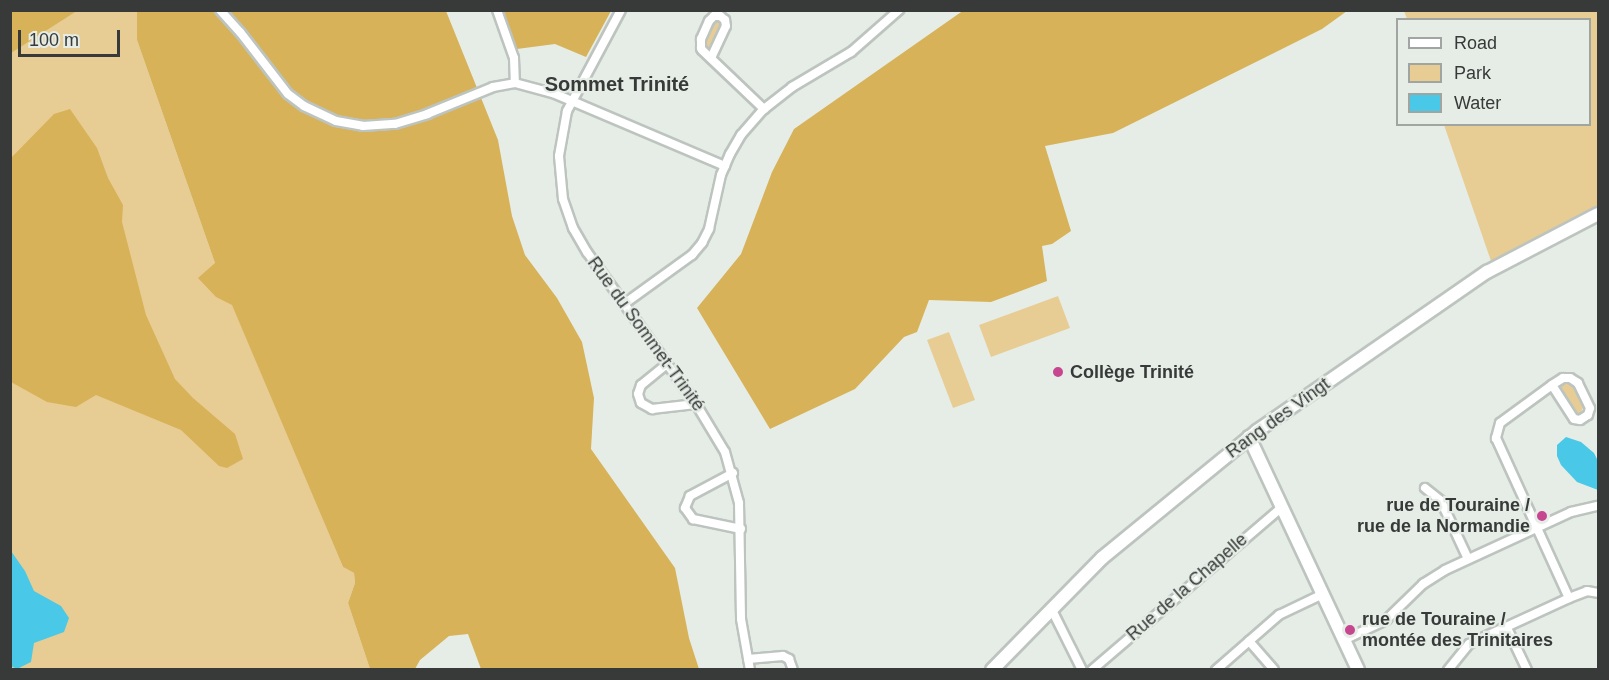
<!DOCTYPE html>
<html>
<head>
<meta charset="utf-8">
<style>
  body { margin:0 }
  #map { position:relative; width:1609px; height:680px; overflow:hidden; background:#e6ede7; font-family:Helvetica,sans-serif }
  div>[style] { position:absolute }
  .green>* { inset:0; background:#e7cd94 }
  .forest>* { inset:0; background:#d7b258 }
  .water>* { inset:0; background:#4ac8e7 }
  .roads { filter:drop-shadow(2px 0 #bdc4bf) drop-shadow(-2px 0 #bdc4bf) drop-shadow(0 2px #bdc4bf) drop-shadow(0 -2px #bdc4bf) }
  .street>* { height:8px; margin:-4px; padding:0 4px; transform-origin:4px; border-radius:4px; background:#fff }
  .secondary>* { height:12px; margin:-6px; padding:0 6px; transform-origin:6px; border-radius:6px; background:#fff }
  .dots>* { width:16px; height:16px; translate:-50% -50%; box-sizing:border-box; border:3px solid #e6ede7; border-radius:50% }
  span { translate:-50% -50%; white-space:nowrap; text-align:center; line-height:1.15; -webkit-text-stroke:4.5px #e6ede7; paint-order:stroke }
  .street-label { font-size:18px; color:#373a38 }
  .poi-label { font-size:18px; color:#373a38; font-weight:700 }
  .left { translate:0 -50%; text-align:left }
  .right { translate:-100% -50%; text-align:right }
  .neighbourhood-label { font-size:20px; color:#373a38; font-weight:700 }
  .frame { position:absolute; inset:0; border:12px solid #373a38; pointer-events:none }
  .legend { position:absolute; left:1396px; top:18px; width:195px; height:108px; box-sizing:border-box; background:#e6ede7; border:2px solid #a0a5a1; margin:0; padding:8px 10px; list-style:none; font-size:18px; color:#373a38 }
  .legend li { display:flex; align-items:center; gap:12px; height:30px }
  .legend b { width:30px; border:2px solid #a0a5a1 }
  .scale { position:absolute; left:18px; top:30px; width:102px; height:27px; box-sizing:border-box; border:3px solid #373a38; border-top:0; padding-left:8px; font-size:18px; line-height:21px; white-space:nowrap; color:#373a38; -webkit-text-stroke:4px #e6ede7; paint-order:stroke }
</style>
</head>
<body>
<div id="map">
  <div class="green">
    <div style="clip-path:polygon(77px 11px,137px 11px,137px 40px,215px 263px,343px 567px,354px 573px,355px 583px,348px 603px,370px 669px,11px 669px,10px 53px)"></div>
    <div style="clip-path:polygon(1404px 11px,1598px 11px,1598px 208px,1491px 261px,1444px 125px,1590px 124px,1590px 20px,1407px 19px)"></div>
    <div style="clip-path:polygon(716px 20px,721px 26px,713px 45px,707px 48px,704px 41px)"></div>
    <div style="clip-path:polygon(1058px 296px,1070px 328px,991px 357px,979px 325px)"></div>
    <div style="clip-path:polygon(949px 332px,975px 400px,953px 408px,927px 340px)"></div>
    <div style="clip-path:polygon(1564px 382px,1576px 387px,1584px 405px,1580px 415px,1575px 413px,1562px 393px,1560px 385px)"></div>
  </div>
  <div class="forest">
    <div style="clip-path:polygon(11px 10px,77px 10px,77px 11px,11px 53px)"></div>
    <div style="clip-path:polygon(964px 10px,1347px 11px,1322px 29px,1113px 133px,1045px 146px,1071px 231px,1052px 244px,1042px 246px,1047px 281px,991px 302px,929px 300px,917px 332px,904px 337px,855px 389px,770px 429px,697px 308px,741px 254px,772px 172px,794px 129px)"></div>
    <div style="clip-path:polygon(137px 11px,446px 11px,498px 140px,512px 216px,525px 255px,557px 298px,582px 342px,594px 398px,591px 449px,675px 568px,689px 638px,699px 669px,481px 669px,468px 634px,449px 636px,420px 660px,415px 669px,370px 669px,348px 603px,355px 583px,354px 573px,343px 567px,232px 305px,216px 297px,198px 278px,215px 263px,137px 40px)"></div>
    <div style="clip-path:polygon(503px 11px,611px 11px,586px 57px,555px 44px,517px 49px)"></div>
    <div style="clip-path:polygon(70px 109px,97px 148px,108px 178px,123px 205px,122px 222px,146px 315px,175px 379px,193px 398px,235px 434px,243px 459px,227px 468px,219px 466px,181px 430px,96px 395px,76px 407px,47px 402px,11px 382px,11px 158px,54px 114px)"></div>
  </div>
  <div class="water">
    <div style="clip-path:polygon(1566px 437px,1581px 442px,1594px 453px,1598px 461px,1598px 490px,1577px 482px,1561px 465px,1557px 456px,1557px 445px)"></div>
    <div style="clip-path:polygon(11px 551px,25px 571px,34px 591px,61px 606px,69px 618px,64px 632px,34px 643px,31px 662px,17px 669px,11px 666px)"></div>
  </div>
  <div class="roads">
    <div class="street">
      <div style="left:220px;top:10px;width:30px;rotate:48deg"></div>
      <div style="left:240px;top:32px;width:78px;rotate:52.3deg"></div>
      <div style="left:288px;top:94px;width:20px;rotate:37deg"></div>
      <div style="left:304px;top:106px;width:35px;rotate:25deg"></div>
      <div style="left:336px;top:121px;width:27px;rotate:10deg"></div>
      <div style="left:363px;top:126px;width:32px;rotate:-4deg"></div>
      <div style="left:395px;top:124px;width:34px;rotate:-17deg"></div>
      <div style="left:427px;top:114px;width:71px;rotate:-22.2deg"></div>
      <div style="left:493px;top:87px;width:22px;rotate:-10deg"></div>
      <div style="left:515px;top:83px;width:39px;rotate:15deg"></div>
      <div style="left:553px;top:93px;width:187px;rotate:23deg"></div>
      <div style="left:497px;top:10px;width:51px;rotate:70.5deg"></div>
      <div style="left:514px;top:58px;width:25px;rotate:88deg"></div>
      <div style="left:621px;top:10px;width:115px;rotate:118.1deg"></div>
      <div style="left:567px;top:111px;width:46px;rotate:100.1deg"></div>
      <div style="left:559px;top:156px;width:43px;rotate:84.7deg"></div>
      <div style="left:563px;top:199px;width:31px;rotate:71deg"></div>
      <div style="left:573px;top:228px;width:28px;rotate:60deg"></div>
      <div style="left:587px;top:252px;width:187px;rotate:54.4deg"></div>
      <div style="left:696px;top:404px;width:56px;rotate:58.9deg"></div>
      <div style="left:725px;top:452px;width:53px;rotate:74.6deg"></div>
      <div style="left:739px;top:503px;width:116px;rotate:89deg"></div>
      <div style="left:741px;top:619px;width:52px;rotate:80deg"></div>
      <div style="left:711px;top:58px;width:35px;rotate:-65deg"></div>
      <div style="left:726px;top:26px;width:6px;rotate:-99deg"></div>
      <div style="left:725px;top:20px;width:6px;rotate:-141deg"></div>
      <div style="left:720px;top:16px;width:6px;rotate:180deg"></div>
      <div style="left:714px;top:16px;width:7px;rotate:135deg"></div>
      <div style="left:709px;top:21px;width:20px;rotate:114deg"></div>
      <div style="left:701px;top:39px;width:9px;rotate:90deg"></div>
      <div style="left:701px;top:48px;width:2px;rotate:63deg"></div>
      <div style="left:702px;top:50px;width:86px;rotate:43.6deg"></div>
      <div style="left:624px;top:304px;width:84px;rotate:-35.8deg"></div>
      <div style="left:692px;top:255px;width:16px;rotate:-50deg"></div>
      <div style="left:702px;top:243px;width:16px;rotate:-63deg"></div>
      <div style="left:709px;top:229px;width:55px;rotate:-77.5deg"></div>
      <div style="left:721px;top:175px;width:23px;rotate:-67deg"></div>
      <div style="left:730px;top:154px;width:22px;rotate:-60deg"></div>
      <div style="left:741px;top:135px;width:35px;rotate:-49deg"></div>
      <div style="left:764px;top:109px;width:36px;rotate:-38deg"></div>
      <div style="left:792px;top:87px;width:69px;rotate:-30.7deg"></div>
      <div style="left:851px;top:52px;width:64px;rotate:-41.2deg"></div>
      <div style="left:667px;top:364px;width:33px;rotate:141deg"></div>
      <div style="left:641px;top:385px;width:9px;rotate:108deg"></div>
      <div style="left:638px;top:394px;width:9px;rotate:72deg"></div>
      <div style="left:641px;top:403px;width:13px;rotate:29deg"></div>
      <div style="left:652px;top:409px;width:44px;rotate:-6.5deg"></div>
      <div style="left:1552px;top:385px;width:40px;rotate:57.1deg"></div>
      <div style="left:1574px;top:419px;width:6px;rotate:9deg"></div>
      <div style="left:1580px;top:420px;width:9px;rotate:-32deg"></div>
      <div style="left:1588px;top:415px;width:7px;rotate:-74deg"></div>
      <div style="left:1590px;top:408px;width:28px;rotate:-116deg"></div>
      <div style="left:1578px;top:383px;width:9px;rotate:-148deg"></div>
      <div style="left:1570px;top:378px;width:7px;rotate:180deg"></div>
      <div style="left:1563px;top:378px;width:13px;rotate:148deg"></div>
      <div style="left:1552px;top:385px;width:64px;rotate:143.8deg"></div>
      <div style="left:1500px;top:423px;width:16px;rotate:105deg"></div>
      <div style="left:1496px;top:438px;width:176px;rotate:65.5deg"></div>
      <div style="left:1569px;top:598px;width:19px;rotate:-21deg"></div>
      <div style="left:1587px;top:591px;width:11px;rotate:10deg"></div>
      <div style="left:733px;top:473px;width:49px;rotate:151.9deg"></div>
      <div style="left:690px;top:496px;width:13px;rotate:113deg"></div>
      <div style="left:685px;top:508px;width:14px;rotate:54deg"></div>
      <div style="left:693px;top:519px;width:49px;rotate:11.8deg"></div>
      <div style="left:1425px;top:488px;width:21px;rotate:39deg"></div>
      <div style="left:1441px;top:501px;width:64px;rotate:65deg"></div>
      <div style="left:1051px;top:608px;width:69px;rotate:63.4deg"></div>
      <div style="left:1507px;top:628px;width:47px;rotate:64.5deg"></div>
      <div style="left:1344px;top:640px;width:47px;rotate:-25.5deg"></div>
      <div style="left:1386px;top:620px;width:52px;rotate:-44.2deg"></div>
      <div style="left:1423px;top:584px;width:26px;rotate:-32deg"></div>
      <div style="left:1445px;top:570px;width:139px;rotate:-24.7deg"></div>
      <div style="left:1571px;top:512px;width:28px;rotate:-13deg"></div>
      <div style="left:1249px;top:641px;width:38px;rotate:49deg"></div>
      <div style="left:748px;top:659px;width:35px;rotate:-5deg"></div>
      <div style="left:783px;top:656px;width:7px;rotate:27deg"></div>
      <div style="left:789px;top:659px;width:12px;rotate:70deg"></div>
      <div style="left:1092px;top:670px;width:250px;rotate:-40.6deg"></div>
      <div style="left:1216px;top:670px;width:84px;rotate:-41.1deg"></div>
      <div style="left:1279px;top:615px;width:49px;rotate:-25.5deg"></div>
      <div style="left:1448px;top:670px;width:33px;rotate:-51deg"></div>
      <div style="left:1469px;top:644px;width:110px;rotate:-24.7deg"></div>
    </div>
    <div class="secondary">
      <div style="left:1249px;top:437px;width:257px;rotate:64.9deg"></div>
      <div style="left:992px;top:670px;width:157px;rotate:-45.5deg"></div>
      <div style="left:1102px;top:558px;width:200px;rotate:-39.3deg"></div>
      <div style="left:1257px;top:431px;width:280px;rotate:-34.7deg"></div>
      <div style="left:1487px;top:272px;width:125px;rotate:-27.6deg"></div>
    </div>
  </div>
  <div class="dots">
    <div style="left:1058px;top:372px;background:#c74690"></div>
    <div style="left:1542px;top:516px;background:#c74690"></div>
    <div style="left:1350px;top:630px;background:#c74690"></div>
  </div>
  <div class="street-label">
    <span style="left:646px;top:334px;rotate:54deg">Rue du Sommet-Trinité</span>
    <span style="left:1278px;top:418px;rotate:-36deg">Rang des Vingt</span>
    <span style="left:1187px;top:587px;rotate:-41deg">Rue de la Chapelle</span>
  </div>
  <div class="poi-label">
    <span class="left" style="left:1070px;top:372px">Collège Trinité</span>
    <span class="right" style="left:1530px;top:516px">rue de Touraine /<br>rue de la Normandie</span>
    <span class="left" style="left:1362px;top:630px">rue de Touraine /<br>montée des Trinitaires</span>
  </div>
  <div class="neighbourhood-label">
    <span style="left:617px;top:84px">Sommet Trinité</span>
  </div>
  <div class="frame"></div>
  <ul class="legend">
  <li><b style="height:8px;background:#fff"></b>Road</li>
  <li><b style="height:16px;background:#e7cd94"></b>Park</li>
  <li><b style="height:16px;background:#4ac8e7"></b>Water</li>
  </ul>
  <div class="scale">100 m</div>
</div>
</body>
</html>
